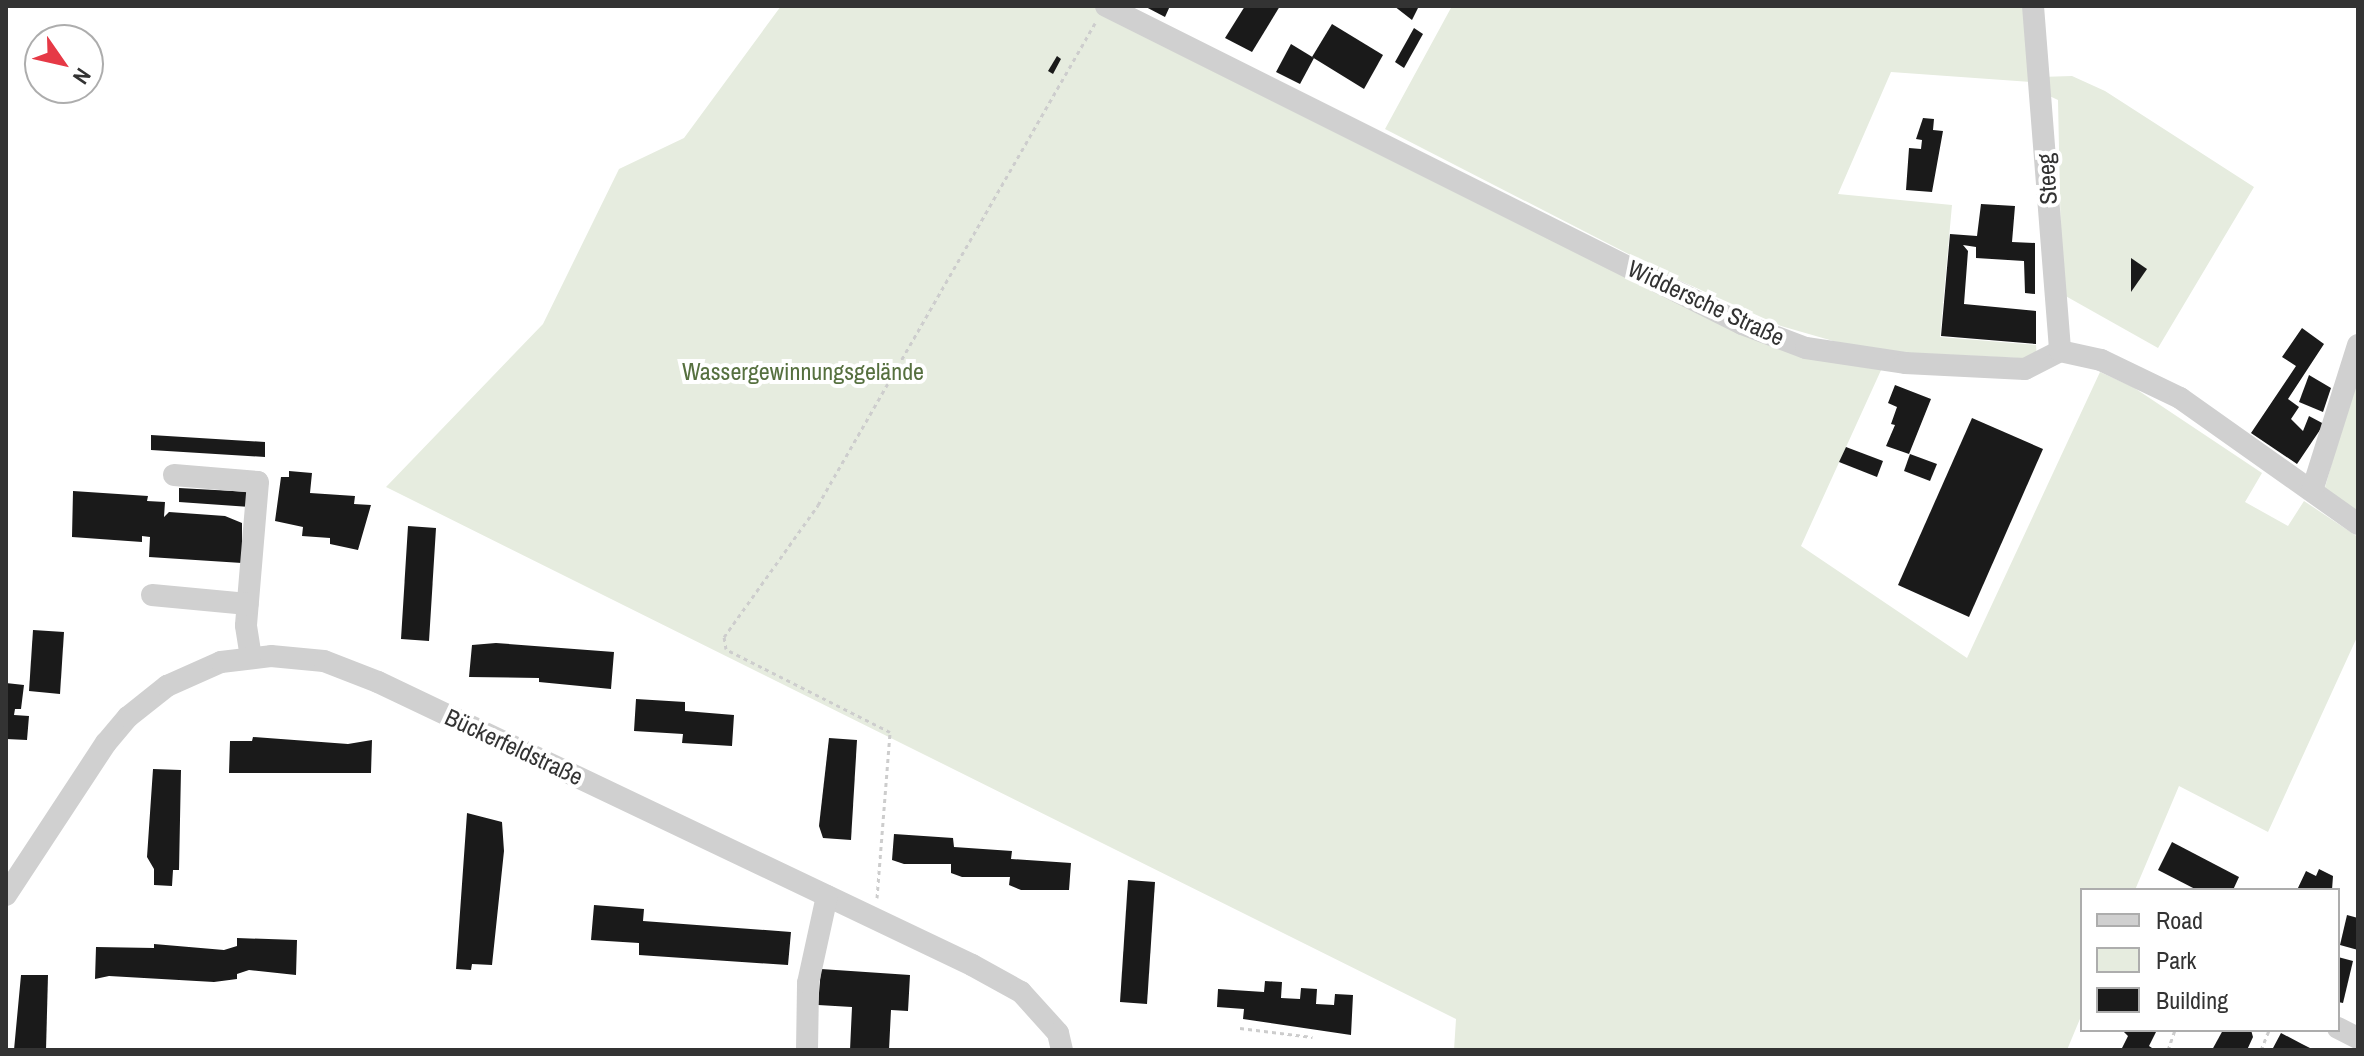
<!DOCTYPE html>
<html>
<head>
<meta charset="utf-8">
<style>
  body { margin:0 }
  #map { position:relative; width:2364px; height:1056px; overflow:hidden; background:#fff; font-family:"Archivo Narrow",sans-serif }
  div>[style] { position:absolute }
  .green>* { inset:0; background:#e6ecdf }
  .building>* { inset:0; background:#1a1a1a }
  .path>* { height:3px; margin-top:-1.5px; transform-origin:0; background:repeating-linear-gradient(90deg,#cdcdcd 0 4px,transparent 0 8px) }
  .minor>* { height:22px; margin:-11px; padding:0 11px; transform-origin:11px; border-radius:11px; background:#d0d0d0 }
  span { translate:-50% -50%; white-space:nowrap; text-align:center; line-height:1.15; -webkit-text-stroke:8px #fff; paint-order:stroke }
  .street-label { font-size:24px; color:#333 }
  .park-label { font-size:24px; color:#56703f }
  .frame { position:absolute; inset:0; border:8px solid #333; pointer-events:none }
  .legend { position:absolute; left:2080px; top:888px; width:260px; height:144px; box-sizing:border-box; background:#fff; border:2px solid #adadad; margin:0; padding:10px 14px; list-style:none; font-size:24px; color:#333 }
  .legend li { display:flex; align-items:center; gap:16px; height:40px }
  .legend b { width:40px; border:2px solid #adadad }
  .north { position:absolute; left:24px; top:24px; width:80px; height:80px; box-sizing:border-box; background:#fff; border:2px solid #adadad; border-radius:50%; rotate:124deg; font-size:22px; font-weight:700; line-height:32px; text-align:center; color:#333 }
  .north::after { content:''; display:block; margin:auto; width:28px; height:36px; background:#e63946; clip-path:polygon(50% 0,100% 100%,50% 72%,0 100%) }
</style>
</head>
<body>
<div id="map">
  <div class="green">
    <div style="clip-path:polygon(781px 6px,1094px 6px,1726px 326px,1882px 368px,1801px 546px,1967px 658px,2100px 372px,2133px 387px,2262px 473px,2245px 502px,2288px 526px,2304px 501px,2358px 537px,2358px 635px,2268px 832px,2179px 786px,2135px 890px,2082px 890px,2082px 1014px,2067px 1050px,1454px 1050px,1456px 1019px,386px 487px,543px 324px,619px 169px,684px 138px)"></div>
    <div style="clip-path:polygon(1452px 6px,2027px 6px,2031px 82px,1891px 72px,1838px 194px,1952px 205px,1940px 337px,2036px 345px,2037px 359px,1868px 351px,1781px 326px,1683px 282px,1385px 129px)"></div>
    <div style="clip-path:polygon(2072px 76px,2105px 91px,2254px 187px,2158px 348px,2062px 294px,2058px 100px,2041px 92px,2040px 77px)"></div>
    <div style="clip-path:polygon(2358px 370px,2358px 515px,2324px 491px)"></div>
  </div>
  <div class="building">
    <div style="clip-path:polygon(1144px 6px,1170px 6px,1165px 17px)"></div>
    <div style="clip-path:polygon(1245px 6px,1280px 6px,1252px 52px,1225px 38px)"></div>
    <div style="clip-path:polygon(1394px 6px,1419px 6px,1412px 20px)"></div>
    <div style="clip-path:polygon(1332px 24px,1383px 55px,1364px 89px,1312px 57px)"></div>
    <div style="clip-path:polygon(1414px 28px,1423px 34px,1404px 68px,1395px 62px)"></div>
    <div style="clip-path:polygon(1291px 44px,1314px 58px,1300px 84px,1276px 72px)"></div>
    <div style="clip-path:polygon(1057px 56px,1061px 59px,1053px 74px,1048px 71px)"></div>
    <div style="clip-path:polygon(1923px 118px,1934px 119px,1933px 130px,1943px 131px,1932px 192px,1906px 190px,1909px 148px,1921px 149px,1922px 140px,1916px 139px)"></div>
    <div style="clip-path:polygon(1981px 204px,2015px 206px,2012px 242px,2035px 243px,2035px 294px,2025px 293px,2024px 261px,1976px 258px,1976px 247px,1963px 245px,1968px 251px,1964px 304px,2036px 311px,2036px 344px,1941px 336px,1950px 234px,1977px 236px)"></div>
    <div style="clip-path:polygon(2131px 258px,2147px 269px,2131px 292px)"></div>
    <div style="clip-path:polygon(2302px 328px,2324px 344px,2288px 399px,2299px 407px,2291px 419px,2303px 431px,2309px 416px,2324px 424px,2297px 464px,2251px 433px,2296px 366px,2282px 357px)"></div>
    <div style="clip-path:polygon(2309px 375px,2331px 388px,2323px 412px,2299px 402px)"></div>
    <div style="clip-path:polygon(1895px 385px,1931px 399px,1909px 454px,1886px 446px,1895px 425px,1891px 424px,1897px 407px,1888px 403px)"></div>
    <div style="clip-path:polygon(1972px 418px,2043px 449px,1969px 617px,1898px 585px)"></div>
    <div style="clip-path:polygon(151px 435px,265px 442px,265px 457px,151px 450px)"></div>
    <div style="clip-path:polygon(1846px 447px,1883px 461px,1877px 477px,1839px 462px)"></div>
    <div style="clip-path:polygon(1910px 454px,1937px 464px,1930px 481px,1904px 471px)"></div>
    <div style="clip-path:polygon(289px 471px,312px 473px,310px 493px,355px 496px,354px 504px,371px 505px,358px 550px,330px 544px,330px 538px,302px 536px,303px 527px,275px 521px,281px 477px,289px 477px)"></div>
    <div style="clip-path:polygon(179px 488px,251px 492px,250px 507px,179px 502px)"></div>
    <div style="clip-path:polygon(73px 491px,148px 496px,147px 501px,165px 502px,164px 517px,169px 512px,225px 516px,242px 523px,242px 563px,149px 557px,150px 537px,142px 536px,142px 542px,72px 537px)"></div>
    <div style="clip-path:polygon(408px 526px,436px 528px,429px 641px,401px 639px)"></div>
    <div style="clip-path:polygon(33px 630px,64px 632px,60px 694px,29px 691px)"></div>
    <div style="clip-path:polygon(496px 643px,614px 652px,611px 689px,539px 682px,539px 678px,469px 677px,472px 645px)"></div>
    <div style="clip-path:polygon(6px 683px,24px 685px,21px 709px,15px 709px,14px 715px,29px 716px,27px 740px,6px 739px)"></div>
    <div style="clip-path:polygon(636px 699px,685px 702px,685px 711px,734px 715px,732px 746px,682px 743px,683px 734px,634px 731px)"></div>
    <div style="clip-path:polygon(253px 737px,348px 744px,372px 740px,371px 773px,229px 773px,230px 741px,252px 741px)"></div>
    <div style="clip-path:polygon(829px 738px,857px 740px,851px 840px,823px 838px,819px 826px)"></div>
    <div style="clip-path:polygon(153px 769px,181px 770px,179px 870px,173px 870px,172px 886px,154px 885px,154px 869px,147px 857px)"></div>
    <div style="clip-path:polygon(467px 813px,502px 822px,504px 851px,492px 965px,472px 964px,471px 970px,456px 969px)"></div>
    <div style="clip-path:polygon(894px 834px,953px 838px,954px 847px,1012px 851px,1011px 859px,1071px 863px,1069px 890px,1021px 890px,1009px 885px,1010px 877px,962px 877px,951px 873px,951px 864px,904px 864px,892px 860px)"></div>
    <div style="clip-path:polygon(2172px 842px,2239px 877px,2233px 890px,2197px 890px,2158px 870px)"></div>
    <div style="clip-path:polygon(2319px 869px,2333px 876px,2332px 890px,2297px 890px,2306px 871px,2316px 876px)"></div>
    <div style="clip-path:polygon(1128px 880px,1155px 882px,1147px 1004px,1120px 1002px)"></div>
    <div style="clip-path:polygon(594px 905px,644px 909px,643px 921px,791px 932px,788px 965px,639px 955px,639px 943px,591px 940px)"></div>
    <div style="clip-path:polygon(2347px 915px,2358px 918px,2358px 950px,2340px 945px)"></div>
    <div style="clip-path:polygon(237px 938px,297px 940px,296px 975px,249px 970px,237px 974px,237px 979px,214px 982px,109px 976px,95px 979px,96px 947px,154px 948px,154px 944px,224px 950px,237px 946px)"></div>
    <div style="clip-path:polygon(2338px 957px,2353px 961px,2343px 1003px,2338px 1002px)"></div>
    <div style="clip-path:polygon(821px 969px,910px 975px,908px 1011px,891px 1010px,889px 1050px,850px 1050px,852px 1007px,818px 1005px)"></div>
    <div style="clip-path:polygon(21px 975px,48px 975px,46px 1050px,14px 1050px)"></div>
    <div style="clip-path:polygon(1265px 981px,1282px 982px,1281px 998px,1300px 999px,1301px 988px,1317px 989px,1316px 1004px,1334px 1005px,1335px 994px,1353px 995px,1351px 1035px,1243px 1019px,1244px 1009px,1217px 1007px,1218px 989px,1264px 992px)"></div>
    <div style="clip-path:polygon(2122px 1030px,2157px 1030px,2149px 1046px,2155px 1050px,2121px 1050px,2128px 1036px)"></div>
    <div style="clip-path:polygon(2223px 1030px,2251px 1030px,2253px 1037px,2247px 1050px,2212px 1050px)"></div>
    <div style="clip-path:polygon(2281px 1033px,2302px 1044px,2314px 1050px,2277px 1050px,2273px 1048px)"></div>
  </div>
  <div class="path">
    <div style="left:877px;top:898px;width:167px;rotate:-85.5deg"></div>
    <div style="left:890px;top:732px;width:184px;rotate:-153.2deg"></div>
    <div style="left:726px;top:649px;width:12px;rotate:-99deg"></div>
    <div style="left:724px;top:637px;width:162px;rotate:-54.5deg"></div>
    <div style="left:818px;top:505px;width:556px;rotate:-60.11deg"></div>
    <div style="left:1240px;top:1028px;width:73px;rotate:7.1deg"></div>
    <div style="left:2168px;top:1050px;width:21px;rotate:-71deg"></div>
    <div style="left:2261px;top:1050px;width:22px;rotate:-68deg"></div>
  </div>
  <div class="minor">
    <div style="left:1106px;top:6px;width:711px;rotate:26.57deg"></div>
    <div style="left:1742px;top:324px;width:68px;rotate:20.6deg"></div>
    <div style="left:1806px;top:348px;width:100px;rotate:8.6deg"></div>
    <div style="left:1905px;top:363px;width:120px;rotate:2.9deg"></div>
    <div style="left:2025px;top:369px;width:39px;rotate:-27deg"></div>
    <div style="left:2060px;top:351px;width:42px;rotate:12.4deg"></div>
    <div style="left:2101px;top:360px;width:88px;rotate:25.7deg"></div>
    <div style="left:2180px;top:398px;width:218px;rotate:35.3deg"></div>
    <div style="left:2033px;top:6px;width:346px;rotate:85.5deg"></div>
    <div style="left:174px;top:475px;width:84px;rotate:4.8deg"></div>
    <div style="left:258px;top:482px;width:144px;rotate:94.8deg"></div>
    <div style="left:246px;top:626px;width:32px;rotate:81deg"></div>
    <div style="left:2312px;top:491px;width:153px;rotate:-72.5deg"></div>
    <div style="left:152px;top:595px;width:96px;rotate:5.4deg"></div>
    <div style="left:6px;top:895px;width:182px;rotate:-56.7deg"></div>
    <div style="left:106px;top:743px;width:34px;rotate:-50deg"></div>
    <div style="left:128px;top:717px;width:50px;rotate:-38.5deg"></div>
    <div style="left:167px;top:686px;width:59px;rotate:-24deg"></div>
    <div style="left:221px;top:662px;width:50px;rotate:-6.8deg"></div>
    <div style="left:271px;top:656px;width:53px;rotate:5.4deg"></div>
    <div style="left:324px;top:661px;width:58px;rotate:21.3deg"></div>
    <div style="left:378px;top:682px;width:658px;rotate:25.47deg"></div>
    <div style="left:972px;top:965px;width:56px;rotate:28.9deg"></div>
    <div style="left:1021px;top:992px;width:55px;rotate:47.9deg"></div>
    <div style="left:1058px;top:1033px;width:17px;rotate:77deg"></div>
    <div style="left:2338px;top:1028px;width:22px;rotate:27deg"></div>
    <div style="left:807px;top:1050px;width:67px;rotate:-89.1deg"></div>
    <div style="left:808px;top:983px;width:89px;rotate:-77.7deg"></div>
  </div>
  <div class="street-label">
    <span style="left:2047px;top:179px;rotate:-94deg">Steeg</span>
    <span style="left:1706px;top:303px;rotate:25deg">Widdersche Straße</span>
    <span style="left:514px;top:747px;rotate:25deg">Bückerfeldstraße</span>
  </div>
  <div class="park-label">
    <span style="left:803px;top:372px">Wassergewinnungsgelände</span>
  </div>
  <div class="frame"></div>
  <ul class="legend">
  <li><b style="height:10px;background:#d0d0d0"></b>Road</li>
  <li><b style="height:22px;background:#e6ecdf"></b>Park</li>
  <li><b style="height:22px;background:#1a1a1a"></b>Building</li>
  </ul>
  <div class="north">N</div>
</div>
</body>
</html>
